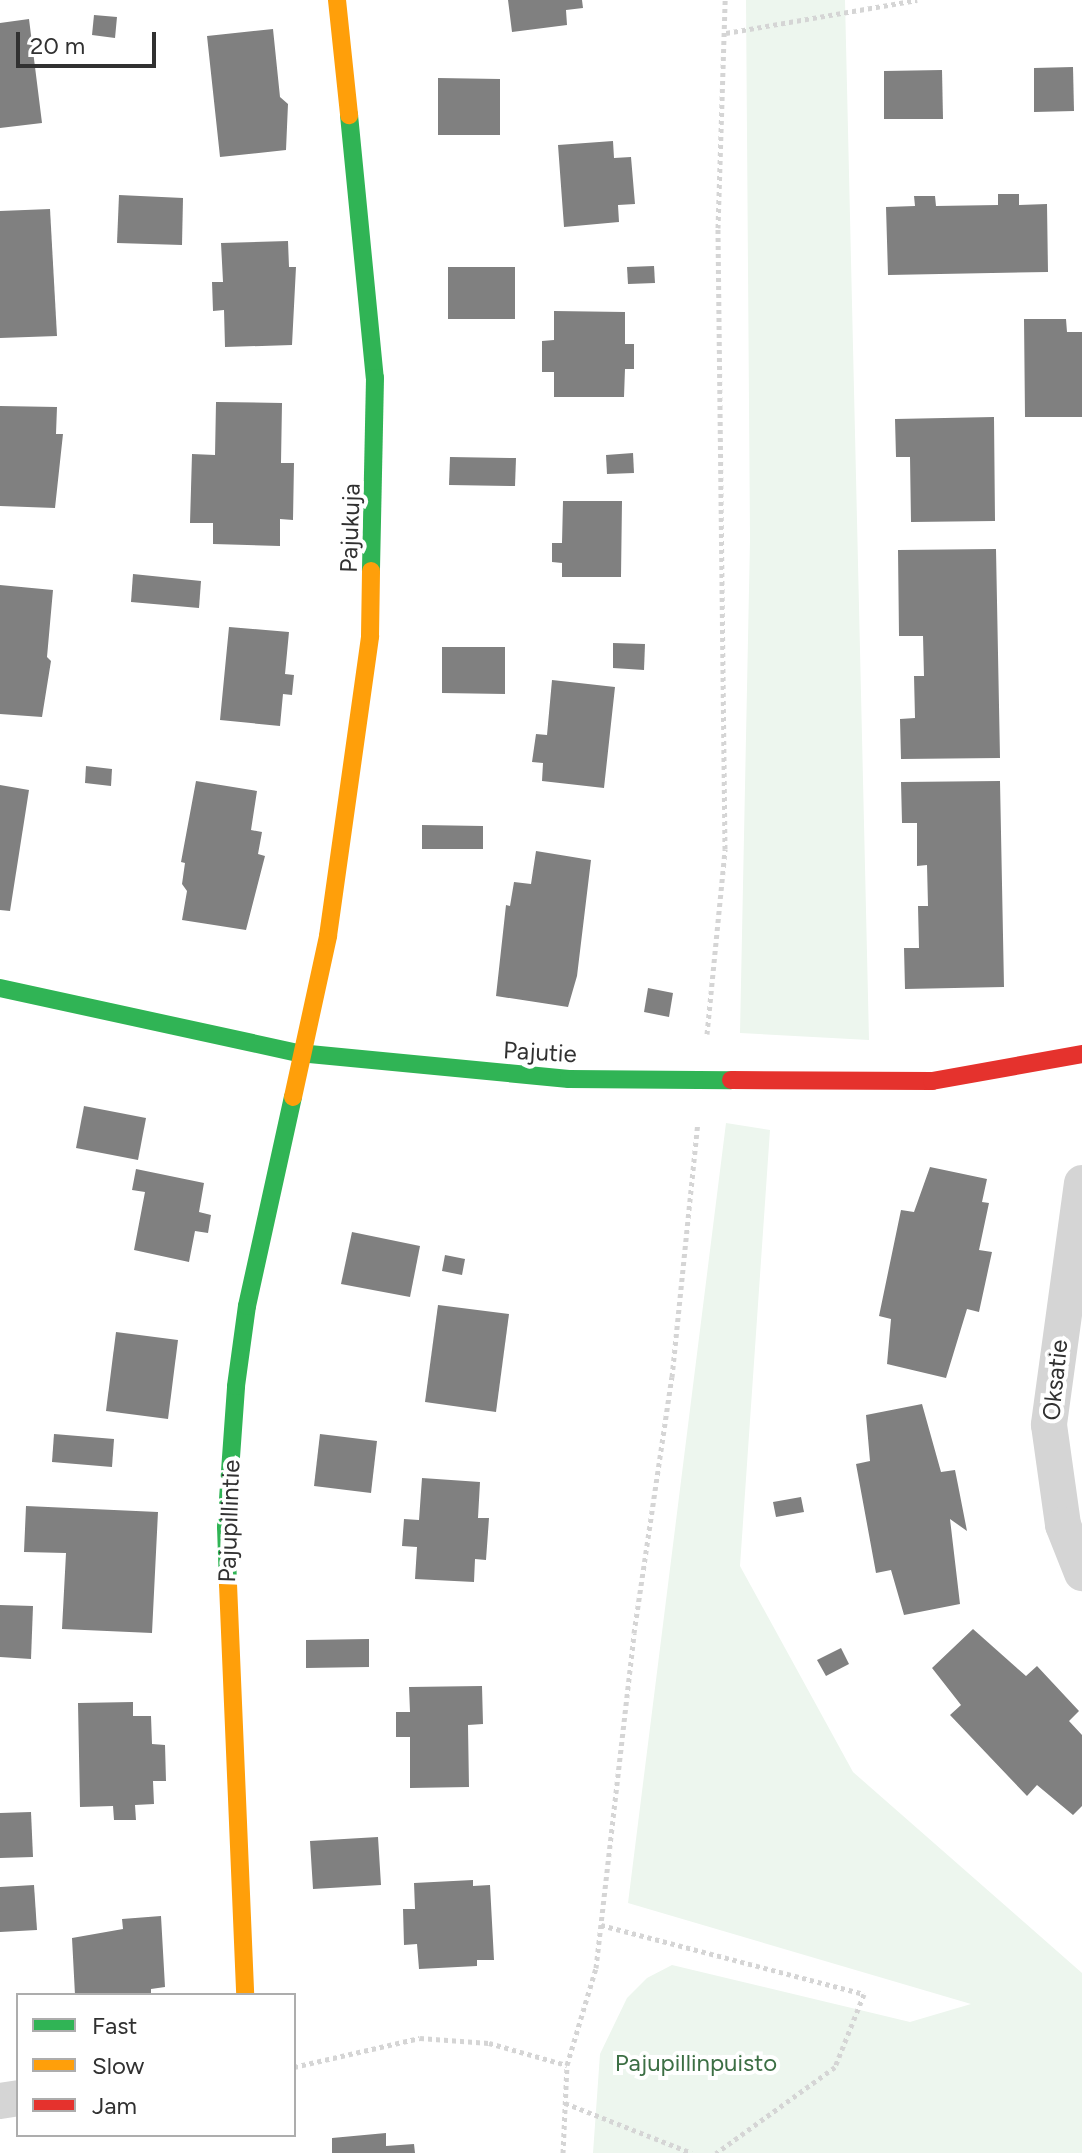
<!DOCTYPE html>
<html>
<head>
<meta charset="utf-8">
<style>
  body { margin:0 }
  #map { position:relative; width:1082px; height:2153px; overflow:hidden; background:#fff; font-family:Figtree,sans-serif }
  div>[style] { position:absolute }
  .green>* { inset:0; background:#edf6ee }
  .building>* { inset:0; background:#808080 }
  .path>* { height:5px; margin-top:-2.5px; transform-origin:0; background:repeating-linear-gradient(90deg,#d5d5d5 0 4px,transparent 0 8px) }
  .street>* { height:36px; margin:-18px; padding:0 18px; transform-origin:18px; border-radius:18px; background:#d5d5d5 }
  .fast>* { height:18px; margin:-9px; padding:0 9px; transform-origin:9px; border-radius:9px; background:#30b455 }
  .slow>* { height:18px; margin:-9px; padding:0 9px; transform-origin:9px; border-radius:9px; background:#ff9f0a }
  .jam>* { height:18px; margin:-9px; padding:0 9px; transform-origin:9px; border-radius:9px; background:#e5322d }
  span { translate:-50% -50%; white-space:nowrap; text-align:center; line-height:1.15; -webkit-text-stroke:8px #fff; paint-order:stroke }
  .street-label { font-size:24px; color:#313131 }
  .park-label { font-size:24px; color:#3c6f44 }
  .legend { position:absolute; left:16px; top:1993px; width:280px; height:144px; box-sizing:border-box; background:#fff; border:2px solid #adadad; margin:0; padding:10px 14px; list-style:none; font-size:24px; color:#313131 }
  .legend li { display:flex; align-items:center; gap:16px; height:40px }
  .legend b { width:40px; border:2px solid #adadad }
  .scale { position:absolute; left:16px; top:32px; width:140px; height:36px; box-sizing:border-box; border:4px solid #313131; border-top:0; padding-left:10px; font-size:24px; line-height:28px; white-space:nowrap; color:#313131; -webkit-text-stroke:6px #fff; paint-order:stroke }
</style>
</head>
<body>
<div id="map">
  <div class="green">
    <div style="clip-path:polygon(746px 0,845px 0,869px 1040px,740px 1033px,750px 540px)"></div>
    <div style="clip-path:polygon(726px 1123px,770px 1130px,740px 1566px,853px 1772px,1082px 1973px,1082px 2153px,593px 2153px,600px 2054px,627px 1998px,647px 1978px,672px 1965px,910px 2022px,971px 2004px,628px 1903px)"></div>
  </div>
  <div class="building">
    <div style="clip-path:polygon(508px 0,582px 0,583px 8px,566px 10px,567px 25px,512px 32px)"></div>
    <div style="clip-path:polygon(94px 15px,117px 17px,115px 38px,92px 35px)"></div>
    <div style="clip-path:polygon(29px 19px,42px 123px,0 128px,0 23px)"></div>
    <div style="clip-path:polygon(273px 29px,280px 97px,288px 104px,286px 150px,220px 157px,207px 36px)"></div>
    <div style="clip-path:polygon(1073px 67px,1074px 111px,1034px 112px,1034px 68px)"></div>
    <div style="clip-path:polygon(942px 70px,943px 119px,884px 119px,884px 71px)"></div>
    <div style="clip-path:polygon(438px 78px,500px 79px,500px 135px,438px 135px)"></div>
    <div style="clip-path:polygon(613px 141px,614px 158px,631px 157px,635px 204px,618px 205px,619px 222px,564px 227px,558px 145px)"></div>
    <div style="clip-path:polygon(998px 194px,1019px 194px,1019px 205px,1047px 204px,1048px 272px,888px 275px,886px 207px,915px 206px,914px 196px,935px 196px,936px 206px,998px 205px)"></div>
    <div style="clip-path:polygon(119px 195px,183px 198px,182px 245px,117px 243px)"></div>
    <div style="clip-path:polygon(50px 209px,57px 336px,0 338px,0 211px)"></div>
    <div style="clip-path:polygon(288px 241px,289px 267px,296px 267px,292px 345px,225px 347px,224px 310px,213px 311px,212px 282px,223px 282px,221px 243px)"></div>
    <div style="clip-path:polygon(654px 266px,655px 283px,628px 284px,627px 267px)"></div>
    <div style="clip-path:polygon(448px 267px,515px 267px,515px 319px,448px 319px)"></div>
    <div style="clip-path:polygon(554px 311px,625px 312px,625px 344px,634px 344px,634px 369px,625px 369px,624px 397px,554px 397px,554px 372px,542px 372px,542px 341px,554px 340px)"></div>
    <div style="clip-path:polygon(1024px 319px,1066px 319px,1067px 332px,1082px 332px,1082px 417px,1025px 417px)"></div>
    <div style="clip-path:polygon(216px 402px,282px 403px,281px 463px,294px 463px,293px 520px,280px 519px,280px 546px,213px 544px,213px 523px,190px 523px,192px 454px,215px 455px)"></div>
    <div style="clip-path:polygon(0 406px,57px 407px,56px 434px,63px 434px,55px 508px,0 506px)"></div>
    <div style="clip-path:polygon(994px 417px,995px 521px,911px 522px,910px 457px,896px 457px,895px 419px)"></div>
    <div style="clip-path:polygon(633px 453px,634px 473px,607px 474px,606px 455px)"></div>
    <div style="clip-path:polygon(450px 457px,516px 458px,515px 486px,449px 485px)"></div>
    <div style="clip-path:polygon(563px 501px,622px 501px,621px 577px,562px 577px,562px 563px,552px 562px,552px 543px,562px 543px)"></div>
    <div style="clip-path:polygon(996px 549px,1000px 758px,901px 759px,900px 719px,915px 718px,914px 676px,924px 676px,923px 636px,899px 636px,898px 550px)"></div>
    <div style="clip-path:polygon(133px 574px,201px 581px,199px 608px,131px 602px)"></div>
    <div style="clip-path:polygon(0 585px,53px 590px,47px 657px,51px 661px,42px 717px,0 714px)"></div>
    <div style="clip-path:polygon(229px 627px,289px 632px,285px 674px,294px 675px,292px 695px,283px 694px,280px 726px,220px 720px)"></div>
    <div style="clip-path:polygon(613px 643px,645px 644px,644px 670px,613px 668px)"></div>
    <div style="clip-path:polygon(442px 647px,505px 647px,505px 694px,442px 693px)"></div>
    <div style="clip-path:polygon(552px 680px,615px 687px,604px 788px,542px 781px,543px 763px,532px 762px,536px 734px,547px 735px)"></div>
    <div style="clip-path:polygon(86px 766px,112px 769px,111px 786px,85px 783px)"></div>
    <div style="clip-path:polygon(196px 781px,257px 791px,251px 830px,262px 832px,258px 854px,265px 856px,246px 930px,182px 920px,187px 891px,182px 884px,185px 863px,181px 862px)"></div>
    <div style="clip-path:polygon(1000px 781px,1004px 987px,905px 989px,904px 948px,919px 948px,918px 906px,928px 906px,927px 865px,917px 866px,917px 823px,902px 823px,901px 782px)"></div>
    <div style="clip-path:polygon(0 785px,29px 790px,10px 911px,0 910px)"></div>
    <div style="clip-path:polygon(422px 825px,483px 826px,483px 849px,422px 849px)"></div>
    <div style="clip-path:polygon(536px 851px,591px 860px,577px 976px,568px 1007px,496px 996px,506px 905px,510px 906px,514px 882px,531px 884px)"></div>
    <div style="clip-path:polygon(648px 988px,673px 993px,669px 1017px,644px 1012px)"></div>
    <div style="clip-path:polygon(84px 1106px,146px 1118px,138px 1160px,76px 1148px)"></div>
    <div style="clip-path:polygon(930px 1167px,987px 1179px,982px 1202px,989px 1203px,979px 1250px,992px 1252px,979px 1312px,967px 1309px,946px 1378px,887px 1364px,891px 1319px,879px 1316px,901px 1210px,914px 1212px)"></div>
    <div style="clip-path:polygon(136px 1169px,204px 1183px,199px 1212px,211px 1215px,208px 1233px,195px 1231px,189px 1262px,134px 1250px,145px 1192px,132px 1190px)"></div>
    <div style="clip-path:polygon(352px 1232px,420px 1246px,410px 1297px,341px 1284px)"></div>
    <div style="clip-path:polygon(445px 1255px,465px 1259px,462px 1275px,442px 1271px)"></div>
    <div style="clip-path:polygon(438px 1305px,509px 1314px,496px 1412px,425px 1402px)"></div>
    <div style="clip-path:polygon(116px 1332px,178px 1340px,168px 1419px,106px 1411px)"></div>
    <div style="clip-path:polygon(922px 1404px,941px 1472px,955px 1470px,958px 1485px,967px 1531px,950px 1519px,960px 1604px,904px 1615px,891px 1570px,876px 1573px,856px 1464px,870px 1461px,866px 1415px)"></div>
    <div style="clip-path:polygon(54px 1434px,114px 1439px,112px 1467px,52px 1462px)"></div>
    <div style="clip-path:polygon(320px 1434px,377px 1441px,371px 1493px,314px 1486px)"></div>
    <div style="clip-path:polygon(422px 1478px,480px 1482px,478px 1518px,489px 1518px,486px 1560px,475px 1559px,474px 1582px,415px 1579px,417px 1547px,402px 1546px,404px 1519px,419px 1520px)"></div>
    <div style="clip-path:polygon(801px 1497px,804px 1512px,776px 1517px,773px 1502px)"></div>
    <div style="clip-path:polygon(26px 1506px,158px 1512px,152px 1633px,62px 1629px,66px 1553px,24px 1552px)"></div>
    <div style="clip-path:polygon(0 1605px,33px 1606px,31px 1659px,0 1657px)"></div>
    <div style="clip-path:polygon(973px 1629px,1026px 1676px,1037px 1666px,1079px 1711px,1069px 1721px,1082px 1735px,1082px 1806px,1073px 1815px,1037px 1785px,1027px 1796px,950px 1715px,961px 1705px,932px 1668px)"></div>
    <div style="clip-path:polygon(369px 1639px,369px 1667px,306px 1668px,306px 1640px)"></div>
    <div style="clip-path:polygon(841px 1648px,849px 1664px,826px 1676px,817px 1660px)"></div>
    <div style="clip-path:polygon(482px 1686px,483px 1724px,468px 1725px,469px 1787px,410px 1788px,410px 1737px,396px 1737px,396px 1712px,410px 1712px,409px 1687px)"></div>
    <div style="clip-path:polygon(133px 1702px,133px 1716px,151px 1716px,152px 1744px,165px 1745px,166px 1781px,153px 1781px,154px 1804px,135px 1805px,136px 1820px,114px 1820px,113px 1806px,80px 1807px,78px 1703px)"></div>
    <div style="clip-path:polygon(31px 1812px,33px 1857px,0 1858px,0 1813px)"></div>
    <div style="clip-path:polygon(378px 1837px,381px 1885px,313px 1889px,310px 1841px)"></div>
    <div style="clip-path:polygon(473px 1880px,473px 1886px,490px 1885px,494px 1960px,477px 1960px,477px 1966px,419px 1969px,417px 1944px,404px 1945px,403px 1909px,415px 1909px,414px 1883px)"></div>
    <div style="clip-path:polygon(34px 1885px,37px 1930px,0 1932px,0 1887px)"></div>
    <div style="clip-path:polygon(161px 1916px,165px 1987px,151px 1989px,151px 1995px,75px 1995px,72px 1938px,123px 1929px,122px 1919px)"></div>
    <div style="clip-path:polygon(386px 2133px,386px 2146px,414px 2144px,415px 2153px,332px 2153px,332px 2138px)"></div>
  </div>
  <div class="path">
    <div style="left:726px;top:33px;width:194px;rotate:-9.8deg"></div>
    <div style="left:707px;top:1034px;width:186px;rotate:-84.4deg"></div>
    <div style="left:725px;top:849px;width:621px;rotate:-90.65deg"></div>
    <div style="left:718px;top:228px;width:228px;rotate:-88.2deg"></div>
    <div style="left:601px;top:1925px;width:272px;rotate:14.7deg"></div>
    <div style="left:864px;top:1994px;width:79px;rotate:111.7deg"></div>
    <div style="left:835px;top:2067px;width:147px;rotate:144.1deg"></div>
    <div style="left:294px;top:2067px;width:129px;rotate:-13deg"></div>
    <div style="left:420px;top:2038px;width:69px;rotate:4.1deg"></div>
    <div style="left:489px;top:2043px;width:81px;rotate:15.8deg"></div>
    <div style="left:565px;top:2103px;width:136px;rotate:21.5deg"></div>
    <div style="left:563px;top:2153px;width:88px;rotate:-87.4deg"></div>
    <div style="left:567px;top:2065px;width:101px;rotate:-73.4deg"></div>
    <div style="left:596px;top:1968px;width:337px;rotate:-83.5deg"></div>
    <div style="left:634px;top:1633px;width:259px;rotate:-81.6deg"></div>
    <div style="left:672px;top:1377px;width:255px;rotate:-84.2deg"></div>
  </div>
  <div class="street">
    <div style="left:1082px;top:1183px;width:244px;rotate:97.8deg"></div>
    <div style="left:1049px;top:1425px;width:101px;rotate:82deg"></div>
    <div style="left:1063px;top:1525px;width:52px;rotate:68.4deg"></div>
    <div style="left:0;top:2101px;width:18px;rotate:-9deg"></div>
  </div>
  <div class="fast">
    <div style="left:349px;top:115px;width:264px;rotate:84.4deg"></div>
    <div style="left:375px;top:378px;width:193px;rotate:91.2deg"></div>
    <div style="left:0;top:988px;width:306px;rotate:12.3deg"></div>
    <div style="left:299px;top:1053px;width:271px;rotate:5.5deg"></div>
    <div style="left:569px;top:1079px;width:162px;rotate:0.4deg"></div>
    <div style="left:228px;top:1584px;width:57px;rotate:-92deg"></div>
    <div style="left:226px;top:1527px;width:141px;rotate:-85.9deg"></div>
    <div style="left:236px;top:1386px;width:81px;rotate:-82.2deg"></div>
    <div style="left:247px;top:1306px;width:214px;rotate:-77.6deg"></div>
  </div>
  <div class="slow">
    <div style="left:337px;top:0;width:116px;rotate:84deg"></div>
    <div style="left:293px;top:1097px;width:165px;rotate:-77.7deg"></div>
    <div style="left:328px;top:936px;width:303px;rotate:-82deg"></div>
    <div style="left:370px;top:636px;width:65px;rotate:-89.1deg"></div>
    <div style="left:228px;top:1584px;width:411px;rotate:87.6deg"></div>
  </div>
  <div class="jam">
    <div style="left:731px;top:1080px;width:201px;rotate:0.3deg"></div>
    <div style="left:932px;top:1081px;width:152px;rotate:-10.2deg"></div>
  </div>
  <div class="street-label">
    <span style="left:350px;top:528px;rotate:-88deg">Pajukuja</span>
    <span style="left:540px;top:1052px;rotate:3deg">Pajutie</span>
    <span style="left:1055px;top:1380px;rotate:-84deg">Oksatie</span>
    <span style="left:229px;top:1521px;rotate:-88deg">Pajupillintie</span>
  </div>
  <div class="park-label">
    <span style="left:696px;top:2063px">Pajupillinpuisto</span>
  </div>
  <ul class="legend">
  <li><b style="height:10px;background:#30b455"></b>Fast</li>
  <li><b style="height:10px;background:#ff9f0a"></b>Slow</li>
  <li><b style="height:10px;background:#e5322d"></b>Jam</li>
  </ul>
  <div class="scale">20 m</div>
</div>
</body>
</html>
